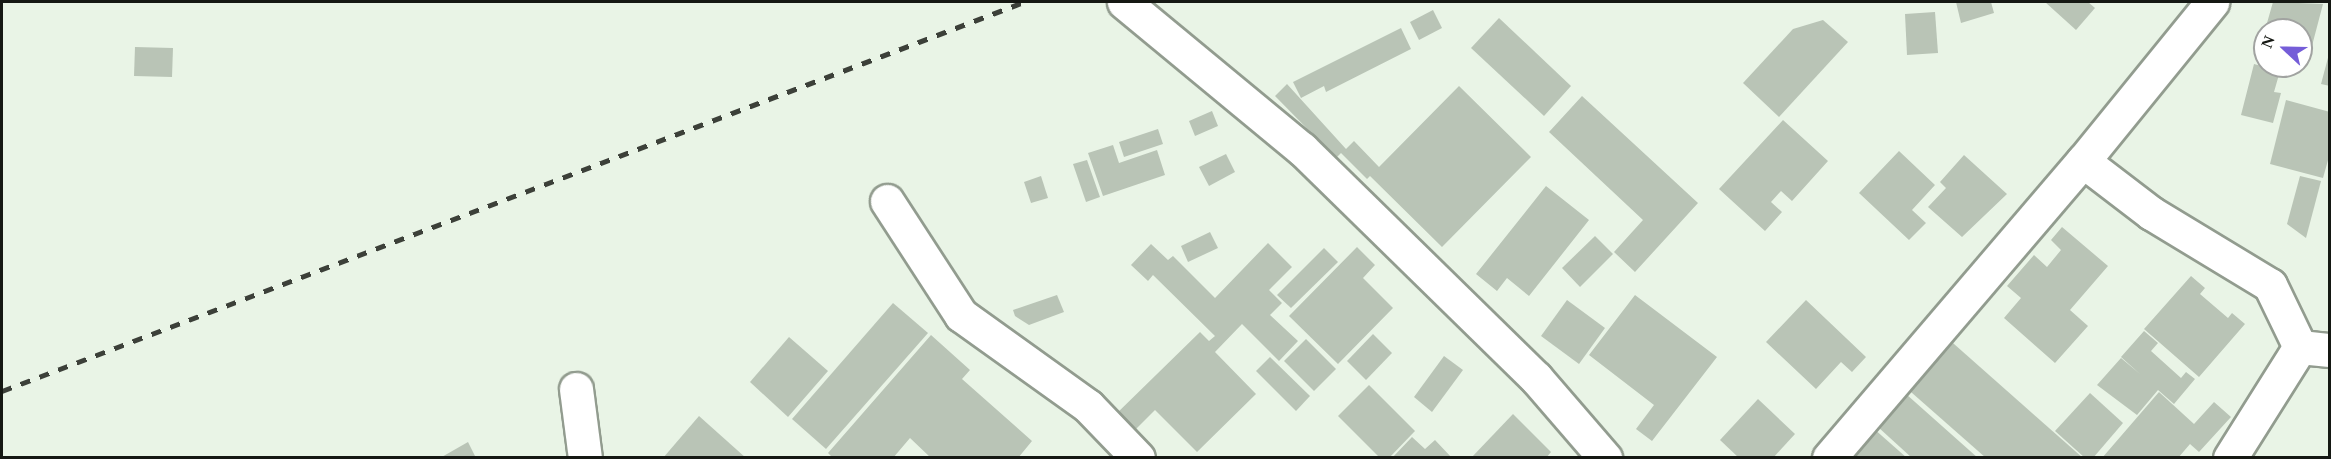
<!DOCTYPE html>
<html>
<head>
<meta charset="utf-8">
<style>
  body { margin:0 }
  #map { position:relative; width:2331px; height:459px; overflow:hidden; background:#e9f4e6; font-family:Georgia,serif }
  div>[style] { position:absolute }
  .building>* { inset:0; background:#b9c4b6 }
  .roads { filter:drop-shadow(2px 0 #929c8f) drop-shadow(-2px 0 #929c8f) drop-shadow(0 2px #929c8f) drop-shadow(0 -2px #929c8f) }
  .street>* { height:33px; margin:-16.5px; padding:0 16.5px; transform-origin:16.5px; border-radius:16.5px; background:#fff }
  .rail>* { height:4.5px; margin-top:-2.25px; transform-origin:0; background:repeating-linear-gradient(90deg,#3c4039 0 10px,transparent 0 20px) }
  span { translate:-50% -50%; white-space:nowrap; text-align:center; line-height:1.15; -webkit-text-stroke:4.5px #fff; paint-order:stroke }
  .frame { position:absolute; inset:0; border:3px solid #151813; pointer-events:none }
  .north { position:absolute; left:2253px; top:18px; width:60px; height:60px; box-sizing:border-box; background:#fff; border:2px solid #a1a3a1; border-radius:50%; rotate:292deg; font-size:16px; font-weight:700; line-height:24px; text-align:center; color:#151813 }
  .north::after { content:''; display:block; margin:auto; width:21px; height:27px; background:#755dd8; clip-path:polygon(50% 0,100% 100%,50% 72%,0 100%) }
</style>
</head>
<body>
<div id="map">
  <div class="building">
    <div style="clip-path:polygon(1956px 2px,1991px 2px,1994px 13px,1961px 23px)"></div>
    <div style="clip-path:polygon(2045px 2px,2088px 2px,2095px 8px,2076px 30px)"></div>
    <div style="clip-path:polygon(2273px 2px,2323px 4px,2308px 61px,2301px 59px,2301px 30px,2265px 30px)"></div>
    <div style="clip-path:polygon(1433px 10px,1442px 28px,1419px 40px,1410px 22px)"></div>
    <div style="clip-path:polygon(1935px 12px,1938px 53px,1907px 55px,1905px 14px)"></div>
    <div style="clip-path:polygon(1499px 18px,1571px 86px,1544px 116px,1471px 48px)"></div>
    <div style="clip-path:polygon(1823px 20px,1848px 42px,1779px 117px,1743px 83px,1793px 29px)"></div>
    <div style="clip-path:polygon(1401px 28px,1411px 49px,1326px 92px,1324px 86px,1301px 98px,1293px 82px)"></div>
    <div style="clip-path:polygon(135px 47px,173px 48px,172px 77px,134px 76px)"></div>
    <div style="clip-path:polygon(2329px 54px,2330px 54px,2330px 86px,2321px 84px)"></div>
    <div style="clip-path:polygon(2254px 64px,2280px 71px,2274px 92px,2281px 93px,2273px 123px,2241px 115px)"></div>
    <div style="clip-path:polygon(1287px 84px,1346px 149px,1354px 141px,1379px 167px,1459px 86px,1531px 157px,1442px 247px,1370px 176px,1367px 179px,1341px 153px,1336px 158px,1275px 96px)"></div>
    <div style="clip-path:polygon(1582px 96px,1698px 203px,1635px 272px,1614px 252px,1643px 220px,1549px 132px)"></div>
    <div style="clip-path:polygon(2286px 100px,2330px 112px,2330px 153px,2323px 178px,2270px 164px)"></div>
    <div style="clip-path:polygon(1212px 111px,1218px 126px,1195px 136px,1189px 121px)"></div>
    <div style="clip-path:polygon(1783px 120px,1828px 161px,1792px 201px,1781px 191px,1771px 202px,1782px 212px,1765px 231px,1719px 189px)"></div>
    <div style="clip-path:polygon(1158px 129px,1163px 144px,1124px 157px,1119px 142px)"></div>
    <div style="clip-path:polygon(1113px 145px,1119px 163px,1157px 150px,1165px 175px,1103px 196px,1088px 153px)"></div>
    <div style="clip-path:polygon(1899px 151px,1935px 185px,1912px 210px,1926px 223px,1909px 240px,1859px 193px)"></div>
    <div style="clip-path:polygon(1226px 154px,1235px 172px,1209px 186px,1199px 167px)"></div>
    <div style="clip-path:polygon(1964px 155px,2007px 194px,1962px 237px,1928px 207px,1946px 188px,1940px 182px)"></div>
    <div style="clip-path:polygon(1087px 160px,1100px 197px,1086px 202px,1073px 164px)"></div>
    <div style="clip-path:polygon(1041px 176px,1048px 198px,1031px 203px,1024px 182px)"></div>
    <div style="clip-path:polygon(2300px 176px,2321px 181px,2306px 238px,2287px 224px)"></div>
    <div style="clip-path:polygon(1546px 186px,1589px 220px,1529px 296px,1507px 278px,1497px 291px,1476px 274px)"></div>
    <div style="clip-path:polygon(2062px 227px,2108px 266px,2070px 310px,2088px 326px,2055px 363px,2004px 318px,2021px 298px,2007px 286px,2034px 255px,2047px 267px,2061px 250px,2051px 240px)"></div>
    <div style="clip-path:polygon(1210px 232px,1218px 248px,1188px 262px,1181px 246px)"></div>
    <div style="clip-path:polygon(1595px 236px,1613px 254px,1580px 287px,1562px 268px)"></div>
    <div style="clip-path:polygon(1268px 243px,1292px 267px,1269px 290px,1282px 303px,1270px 315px,1298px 341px,1279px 361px,1242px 324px,1215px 352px,1256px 394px,1197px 452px,1155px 410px,1130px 435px,1113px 417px,1200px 332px,1209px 341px,1215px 336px,1153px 275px,1148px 281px,1131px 265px,1151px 244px,1168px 260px,1173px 256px,1215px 298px)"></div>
    <div style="clip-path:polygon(1357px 247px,1375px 265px,1363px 278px,1393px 308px,1338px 364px,1289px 316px)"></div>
    <div style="clip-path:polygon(1324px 248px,1338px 262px,1291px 308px,1277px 295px)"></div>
    <div style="clip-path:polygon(2191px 276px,2205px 288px,2200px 294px,2228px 318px,2232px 313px,2245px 324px,2199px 377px,2144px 329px)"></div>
    <div style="clip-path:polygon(1057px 295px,1064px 312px,1029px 325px,1015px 316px,1013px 310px)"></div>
    <div style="clip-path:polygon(1635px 295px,1717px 357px,1652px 441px,1636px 429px,1654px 405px,1589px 355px)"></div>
    <div style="clip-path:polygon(1567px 300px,1605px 328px,1579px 364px,1541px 336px)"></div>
    <div style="clip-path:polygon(1806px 300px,1866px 357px,1852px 372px,1841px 362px,1816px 389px,1766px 342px)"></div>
    <div style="clip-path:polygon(893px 303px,928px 333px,826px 449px,792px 419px)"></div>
    <div style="clip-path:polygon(2144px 331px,2158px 343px,2151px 351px,2181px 378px,2186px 372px,2195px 379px,2174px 404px,2158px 390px,2137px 415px,2097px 385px,2121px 358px,2140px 374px,2121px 357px)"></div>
    <div style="clip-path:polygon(1373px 334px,1392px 353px,1366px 380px,1347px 361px)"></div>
    <div style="clip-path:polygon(931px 335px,970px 370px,962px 379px,1032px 441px,1018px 458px,931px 458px,910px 438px,893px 458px,833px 458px,828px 453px)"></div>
    <div style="clip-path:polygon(1945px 336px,2083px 458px,1986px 458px,1903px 385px)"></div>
    <div style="clip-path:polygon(789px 337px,828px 371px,788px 417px,750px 382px)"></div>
    <div style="clip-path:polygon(1306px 339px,1336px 369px,1314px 391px,1284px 361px)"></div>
    <div style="clip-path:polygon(1444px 356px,1463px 370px,1432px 412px,1414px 397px)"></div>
    <div style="clip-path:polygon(1270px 357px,1310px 396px,1296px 411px,1256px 371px)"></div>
    <div style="clip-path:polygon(1369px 385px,1415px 431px,1389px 458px,1380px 458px,1338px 416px)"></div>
    <div style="clip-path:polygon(2159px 392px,2194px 424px,2214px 402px,2231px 417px,2199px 452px,2190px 444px,2178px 458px,2102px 458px)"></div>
    <div style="clip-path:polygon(2090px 393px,2123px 423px,2093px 458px,2085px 458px,2055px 431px)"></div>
    <div style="clip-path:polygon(1906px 394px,1978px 458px,1912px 458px,1878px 427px)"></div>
    <div style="clip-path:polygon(1758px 399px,1795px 434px,1773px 458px,1739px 458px,1720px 440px)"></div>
    <div style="clip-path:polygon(1513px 414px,1551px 452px,1546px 458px,1471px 458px)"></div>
    <div style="clip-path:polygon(699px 416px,746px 458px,663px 458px)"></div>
    <div style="clip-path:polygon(1873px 428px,1907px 458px,1848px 458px)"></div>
    <div style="clip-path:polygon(1412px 437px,1425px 449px,1435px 440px,1452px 458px,1392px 458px)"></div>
    <div style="clip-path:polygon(468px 442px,476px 458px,440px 458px)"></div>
  </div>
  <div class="roads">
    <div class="street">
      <div style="left:1124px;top:2px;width:231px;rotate:39.6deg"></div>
      <div style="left:1302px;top:149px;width:327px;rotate:44.4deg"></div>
      <div style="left:1536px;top:378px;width:106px;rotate:49.2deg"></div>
      <div style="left:2083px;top:161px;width:86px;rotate:37.4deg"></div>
      <div style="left:2151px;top:213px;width:139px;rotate:31.2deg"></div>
      <div style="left:2270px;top:285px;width:69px;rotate:64.2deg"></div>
      <div style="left:2300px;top:347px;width:30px;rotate:6deg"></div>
      <div style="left:887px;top:201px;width:136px;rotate:57deg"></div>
      <div style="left:961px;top:315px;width:156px;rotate:35.6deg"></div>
      <div style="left:1088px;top:406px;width:72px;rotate:46.1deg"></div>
      <div style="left:576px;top:389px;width:70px;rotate:82.6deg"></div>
      <div style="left:1829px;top:458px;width:391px;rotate:-49.5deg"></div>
      <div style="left:2083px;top:161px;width:205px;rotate:-50.9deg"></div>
      <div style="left:2230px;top:458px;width:131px;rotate:-57.8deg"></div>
    </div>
  </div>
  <div class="rail">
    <div style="left:2px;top:391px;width:1094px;rotate:-20.84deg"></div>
  </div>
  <div class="frame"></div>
  <div class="north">N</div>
</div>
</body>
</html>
